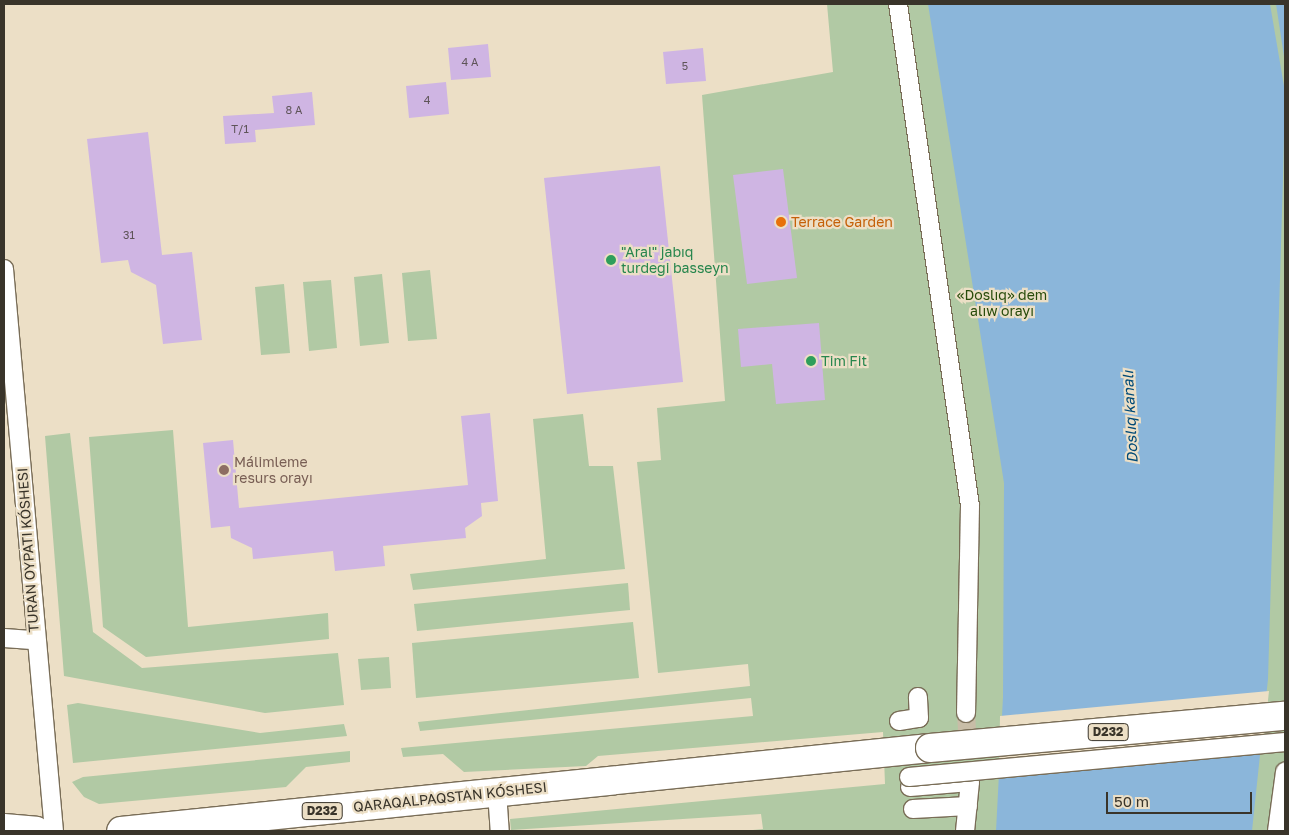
<!DOCTYPE html>
<html>
<head>
<meta charset="utf-8">
<style>
  body { margin:0 }
  #map { position:relative; width:1289px; height:835px; overflow:hidden; background:#ecdfc6; font-family:"Golos Text",sans-serif }
  div>[style] { position:absolute }
  .green>* { inset:0; background:#b1c9a4 }
  .water>* { inset:0; background:#8bb6da }
  .pier>* { inset:0; background:#ecdfc6 }
  .building>* { inset:0; background:#cfb5e3 }
  .street-tunnel>* { height:18px; margin-top:-9px; transform-origin:0; background:repeating-linear-gradient(90deg,#c8bda7 0 18px,transparent 0 27px) }
  .roads { filter:drop-shadow(1px 0 #796d57) drop-shadow(-1px 0 #796d57) drop-shadow(0 1px #796d57) drop-shadow(0 -1px #796d57) }
  .street>* { height:18px; margin:-9px; padding:0 9px; transform-origin:9px; border-radius:9px; background:#fff }
  .primary>* { height:28px; margin:-14px; padding:0 14px; transform-origin:14px; border-radius:14px; background:#fff }
  .bridges { filter:drop-shadow(1px 0 #796d57) drop-shadow(-1px 0 #796d57) drop-shadow(0 1px #796d57) drop-shadow(0 -1px #796d57) }
  .street-bridge>* { height:18px; margin:-9px; padding:0 9px; transform-origin:9px; border-radius:9px; background:#fff }
  .primary-bridge>* { height:28px; margin:-14px; padding:0 14px; transform-origin:14px; border-radius:14px; background:#fff }
  .dots>* { width:14px; height:14px; translate:-50% -50%; box-sizing:border-box; border:2px solid #ecdfc6; border-radius:50% }
  span { translate:-50% -50%; white-space:nowrap; text-align:center; line-height:1.15; -webkit-text-stroke:4.5px #ecdfc6; paint-order:stroke }
  .number-label { font-size:11px; color:#5e5458 }
  .number-label span { -webkit-text-stroke-width:0 }
  .shield-label span { padding:1px 4px; background:#ecdfc6; border:1px solid; border-radius:4px; -webkit-text-stroke-width:0 }
  .shield-label { font-size:12px; color:#39342a; font-weight:700 }
  .food-label { font-size:14px; color:#c56008 }
  .left { translate:0 -50%; text-align:left }
  .leisure-label { font-size:14px; color:#27864d }
  .park-label { font-size:14px; color:#274b0a }
  .education-label { font-size:14px; color:#785e54 }
  .street-label { font-size:14px; color:#39342a }
  .water-label { font-size:15px; color:#004a77; font-style:italic }
  .frame { position:absolute; inset:0; border:5px solid #39342a; pointer-events:none }
  .scale { position:absolute; left:1106px; top:792px; width:146px; height:22px; box-sizing:border-box; border:2px solid #39342a; border-top:0; padding-left:6px; font-size:15px; line-height:18px; white-space:nowrap; color:#39342a; -webkit-text-stroke:4px #ecdfc6; paint-order:stroke }
</style>
</head>
<body>
<div id="map">
  <div class="green">
    <div style="clip-path:polygon(827px 4px,1285px 4px,1285px 831px,743px 831px,763px 829px,761px 814px,511px 830px,510px 819px,885px 784px,883px 732px,598px 756px,586px 766px,464px 772px,443px 754px,403px 757px,401px 748px,753px 716px,751px 698px,420px 731px,418px 722px,750px 686px,748px 664px,658px 673px,637px 462px,661px 460px,657px 408px,725px 401px,702px 95px,833px 72px)"></div>
    <div style="clip-path:polygon(430px 270px,437px 339px,408px 341px,402px 273px)"></div>
    <div style="clip-path:polygon(382px 274px,389px 343px,360px 346px,354px 277px)"></div>
    <div style="clip-path:polygon(331px 280px,337px 348px,309px 351px,303px 282px)"></div>
    <div style="clip-path:polygon(284px 284px,290px 353px,261px 355px,255px 287px)"></div>
    <div style="clip-path:polygon(583px 414px,589px 466px,613px 466px,625px 569px,413px 590px,410px 574px,546px 559px,533px 419px)"></div>
    <div style="clip-path:polygon(173px 430px,188px 627px,328px 613px,329px 639px,146px 657px,103px 627px,89px 437px)"></div>
    <div style="clip-path:polygon(70px 433px,93px 632px,142px 668px,338px 653px,344px 705px,265px 713px,64px 676px,45px 436px)"></div>
    <div style="clip-path:polygon(628px 583px,630px 610px,417px 631px,414px 604px)"></div>
    <div style="clip-path:polygon(633px 622px,639px 678px,416px 698px,412px 643px)"></div>
    <div style="clip-path:polygon(389px 657px,391px 688px,361px 690px,358px 659px)"></div>
    <div style="clip-path:polygon(78px 703px,260px 733px,344px 724px,347px 736px,73px 763px,67px 705px)"></div>
    <div style="clip-path:polygon(350px 751px,350px 762px,306px 767px,286px 787px,99px 804px,84px 797px,72px 782px,83px 777px)"></div>
  </div>
  <div class="water">
    <div style="clip-path:polygon(928px 4px,1270px 4px,1285px 92px,1283px 178px,1268px 679px,1252px 831px,996px 831px,1003px 697px,1004px 483px)"></div>
    <div style="clip-path:polygon(1276px 4px,1285px 4px,1285px 63px)"></div>
  </div>
  <div class="pier">
    <div style="clip-path:polygon(1269px 691px,1263px 747px,999px 773px,1000px 716px)"></div>
  </div>
  <div class="building">
    <div style="clip-path:polygon(488px 44px,491px 77px,451px 80px,448px 48px)"></div>
    <div style="clip-path:polygon(703px 48px,706px 81px,666px 84px,663px 52px)"></div>
    <div style="clip-path:polygon(446px 82px,449px 114px,409px 118px,406px 86px)"></div>
    <div style="clip-path:polygon(312px 92px,315px 125px,255px 130px,256px 142px,225px 144px,223px 116px,274px 113px,272px 96px)"></div>
    <div style="clip-path:polygon(148px 132px,162px 255px,192px 252px,202px 340px,163px 344px,156px 285px,131px 272px,128px 260px,101px 263px,87px 139px)"></div>
    <div style="clip-path:polygon(660px 166px,683px 382px,567px 394px,544px 178px)"></div>
    <div style="clip-path:polygon(783px 169px,797px 278px,747px 284px,733px 175px)"></div>
    <div style="clip-path:polygon(819px 323px,825px 400px,776px 404px,772px 364px,741px 367px,738px 329px)"></div>
    <div style="clip-path:polygon(490px 413px,498px 501px,481px 503px,482px 516px,465px 528px,466px 538px,383px 546px,385px 566px,335px 571px,333px 551px,253px 559px,252px 548px,231px 538px,230px 526px,211px 528px,203px 443px,233px 440px,239px 508px,468px 485px,461px 416px)"></div>
  </div>
  <div class="street-tunnel">
    <div style="left:966px;top:713px;width:69px;rotate:86.7deg"></div>
  </div>
  <div class="roads">
    <div class="street">
      <div style="left:898px;top:4px;width:507px;rotate:81.84deg"></div>
      <div style="left:970px;top:506px;width:207px;rotate:91.1deg"></div>
      <div style="left:4px;top:269px;width:564px;rotate:84.92deg"></div>
      <div style="left:4px;top:638px;width:31px;rotate:4deg"></div>
      <div style="left:899px;top:721px;width:20px;rotate:-9deg"></div>
      <div style="left:919px;top:718px;width:21px;rotate:-93deg"></div>
      <div style="left:910px;top:787px;width:60px;rotate:-4.8deg"></div>
      <div style="left:970px;top:782px;width:49px;rotate:95.8deg"></div>
      <div style="left:497px;top:792px;width:39px;rotate:86deg"></div>
      <div style="left:913px;top:809px;width:55px;rotate:-3.1deg"></div>
      <div style="left:1277px;top:831px;width:60px;rotate:-82.3deg"></div>
    </div>
    <div class="primary">
      <div style="left:4px;top:828px;width:32px;rotate:5deg"></div>
      <div style="left:121px;top:831px;width:813px;rotate:-5.86deg"></div>
    </div>
  </div>
  <div class="bridges">
    <div class="street-bridge">
      <div style="left:909px;top:777px;width:378px;rotate:-5.3deg"></div>
    </div>
    <div class="primary-bridge">
      <div style="left:930px;top:748px;width:356px;rotate:-5.2deg"></div>
    </div>
  </div>
  <div class="dots">
    <div style="left:781px;top:222px;background:#e8710a"></div>
    <div style="left:611px;top:260px;background:#2e9e5b"></div>
    <div style="left:811px;top:361px;background:#2e9e5b"></div>
    <div style="left:224px;top:470px;background:#8d6e63"></div>
  </div>
  <div class="number-label">
    <span style="left:470px;top:62px">4 А</span>
    <span style="left:685px;top:66px">5</span>
    <span style="left:427px;top:100px">4</span>
    <span style="left:294px;top:110px">8 А</span>
    <span style="left:240px;top:129px">Т/1</span>
    <span style="left:129px;top:235px">31</span>
  </div>
  <div class="shield-label">
    <span style="left:1108px;top:732px">D232</span>
    <span style="left:322px;top:811px">D232</span>
  </div>
  <div class="food-label">
    <span class="left" style="left:791px;top:222px">Terrace Garden</span>
  </div>
  <div class="leisure-label">
    <span class="left" style="left:621px;top:260px">"Aral" jabıq<br>turdegi basseyn</span>
    <span class="left" style="left:821px;top:361px">Tim Fit</span>
  </div>
  <div class="park-label">
    <span style="left:1002px;top:303px">«Doslıq» dem<br>alıw orayı</span>
  </div>
  <div class="education-label">
    <span class="left" style="left:234px;top:470px">Málimleme<br>resurs orayı</span>
  </div>
  <div class="street-label">
    <span style="left:28px;top:550px;rotate:-94deg">TURAN OYPATI KÓSHESI</span>
    <span style="left:450px;top:797px;rotate:-6deg">QARAQALPAQSTAN KÓSHESI</span>
  </div>
  <div class="water-label">
    <span style="left:1130px;top:417px;rotate:-93deg">Doslıq kanalı</span>
  </div>
  <div class="frame"></div>
  <div class="scale">50 m</div>
</div>
</body>
</html>
